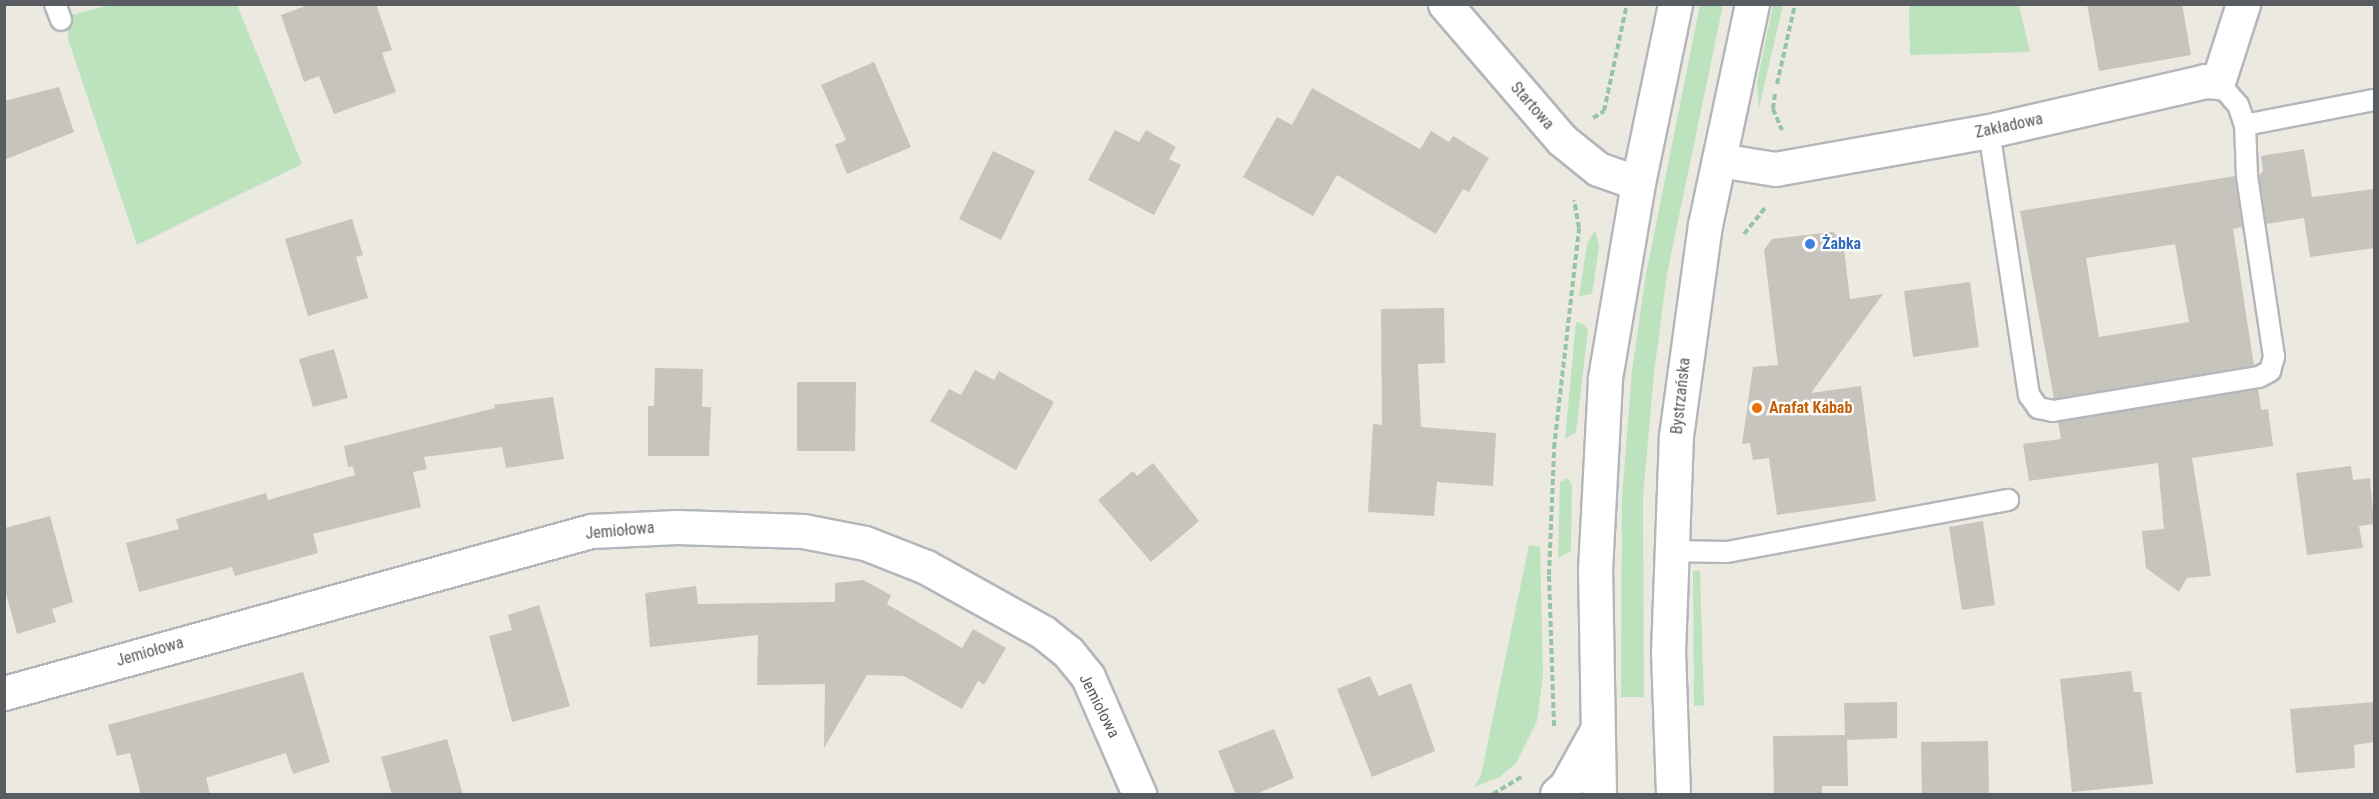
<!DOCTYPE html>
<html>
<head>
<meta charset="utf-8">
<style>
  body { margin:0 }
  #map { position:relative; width:2379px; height:799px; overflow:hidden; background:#ece9e0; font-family:"Roboto Condensed",sans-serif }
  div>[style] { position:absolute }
  .green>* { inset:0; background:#bce3be }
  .building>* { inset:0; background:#c6c4bd }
  .path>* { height:4px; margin-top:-2px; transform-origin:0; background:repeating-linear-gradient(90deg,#96c4a5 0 6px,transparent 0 9px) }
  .roads { filter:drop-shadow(2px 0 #b3b6bb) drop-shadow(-2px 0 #b3b6bb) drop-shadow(0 2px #b3b6bb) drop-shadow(0 -2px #b3b6bb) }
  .lane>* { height:20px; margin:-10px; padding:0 10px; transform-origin:10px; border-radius:10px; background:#fff }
  .street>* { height:33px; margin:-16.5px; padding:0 16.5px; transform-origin:16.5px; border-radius:16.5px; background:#fff }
  .secondary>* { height:33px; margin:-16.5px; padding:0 16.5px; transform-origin:16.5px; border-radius:16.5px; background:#fff }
  .dots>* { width:16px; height:16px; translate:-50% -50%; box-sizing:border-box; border:3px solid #fff; border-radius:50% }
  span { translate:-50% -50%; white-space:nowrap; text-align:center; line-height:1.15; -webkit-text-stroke:4.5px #fff; paint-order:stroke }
  .street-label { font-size:16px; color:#595c61 }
  .shop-label { font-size:16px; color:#366cbe; font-weight:700 }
  .left { translate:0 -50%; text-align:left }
  .food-label { font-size:16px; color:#c56008; font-weight:700 }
  .frame { position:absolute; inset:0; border:6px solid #595c61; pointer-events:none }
</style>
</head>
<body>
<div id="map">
  <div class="green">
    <div style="clip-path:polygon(109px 5px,237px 5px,302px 164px,137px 245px,68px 39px,68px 16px)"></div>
    <div style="clip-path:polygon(1700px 5px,1723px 5px,1667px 274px,1654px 374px,1643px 497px,1644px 697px,1621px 697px,1622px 497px,1632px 371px,1646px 274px)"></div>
    <div style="clip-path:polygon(1773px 5px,1783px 5px,1759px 108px,1757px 83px)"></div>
    <div style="clip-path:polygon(1909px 5px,2019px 5px,2030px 52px,1910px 55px)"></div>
    <div style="clip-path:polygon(1595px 230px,1599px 246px,1592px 294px,1579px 296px,1587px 244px)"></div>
    <div style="clip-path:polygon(1576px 322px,1584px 324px,1588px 330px,1576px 432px,1565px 439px)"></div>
    <div style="clip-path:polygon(1568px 478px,1572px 485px,1571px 551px,1558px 558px,1560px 482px)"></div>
    <div style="clip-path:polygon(1529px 545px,1540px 547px,1543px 675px,1537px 721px,1516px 763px,1500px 777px,1474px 787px,1481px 775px)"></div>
    <div style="clip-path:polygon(1693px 571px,1700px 571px,1704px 705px,1694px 706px)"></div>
  </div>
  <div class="building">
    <div style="clip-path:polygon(311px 4px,376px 4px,392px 50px,382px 53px,396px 92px,334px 114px,319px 76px,304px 82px,281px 15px)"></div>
    <div style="clip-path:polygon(2087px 4px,2182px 4px,2191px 55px,2099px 71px)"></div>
    <div style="clip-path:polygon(874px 62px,911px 147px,847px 174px,835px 145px,846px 140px,821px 85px)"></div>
    <div style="clip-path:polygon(59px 87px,74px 132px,4px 160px,4px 101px)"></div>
    <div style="clip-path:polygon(1312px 88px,1420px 149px,1431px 131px,1449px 142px,1453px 136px,1489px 158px,1469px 192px,1463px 189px,1436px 234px,1337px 175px,1313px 216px,1243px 177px,1277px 117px,1292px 125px)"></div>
    <div style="clip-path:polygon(1115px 130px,1139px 142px,1146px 130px,1176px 147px,1169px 159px,1181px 165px,1154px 215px,1088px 180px)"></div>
    <div style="clip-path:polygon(2304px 149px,2312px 197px,2374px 189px,2374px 248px,2310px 257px,2304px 218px,2266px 224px,2259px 175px,2263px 171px,2261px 156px)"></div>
    <div style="clip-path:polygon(993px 151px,1035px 171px,1001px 240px,959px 219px)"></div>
    <div style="clip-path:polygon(evenodd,2235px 176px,2242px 227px,2233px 229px,2254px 366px,2054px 399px,2020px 211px,2235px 176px,2175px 244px,2189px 322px,2099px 337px,2086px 258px,2175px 244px)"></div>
    <div style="clip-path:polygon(352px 219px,363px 255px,356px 257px,368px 298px,308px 316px,285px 239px)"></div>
    <div style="clip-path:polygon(1833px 232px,1843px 240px,1850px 299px,1883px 294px,1811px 393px,1861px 386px,1876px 501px,1777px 515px,1769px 458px,1753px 460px,1750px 443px,1742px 444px,1753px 367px,1778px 365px,1764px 250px,1772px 239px)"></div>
    <div style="clip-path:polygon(1970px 282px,1979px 347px,1913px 357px,1904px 291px)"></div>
    <div style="clip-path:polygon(1444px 308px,1445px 363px,1418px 364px,1421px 427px,1496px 433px,1493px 486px,1437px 482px,1434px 516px,1368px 512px,1373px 424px,1382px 425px,1381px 309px)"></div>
    <div style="clip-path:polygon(334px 349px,348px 398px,313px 407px,299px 359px)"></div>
    <div style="clip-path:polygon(655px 368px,703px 369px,702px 407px,711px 407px,709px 456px,648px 456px,648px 406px,654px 406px)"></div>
    <div style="clip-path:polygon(975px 370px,994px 380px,999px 371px,1054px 402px,1016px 470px,930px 421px,949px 389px,961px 395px)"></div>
    <div style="clip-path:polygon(797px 382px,856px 382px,855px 451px,797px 451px)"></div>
    <div style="clip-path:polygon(2258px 389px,2261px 410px,2268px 409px,2273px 446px,2192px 458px,2211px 576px,2187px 578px,2179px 592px,2146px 568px,2142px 531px,2164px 529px,2158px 463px,2029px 481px,2023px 444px,2061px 439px,2058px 422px)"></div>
    <div style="clip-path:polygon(553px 397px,564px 459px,506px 468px,502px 447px,424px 457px,427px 469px,413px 472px,421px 507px,313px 534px,318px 553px,235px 576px,232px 567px,139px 592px,126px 543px,179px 529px,176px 519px,266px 493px,268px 500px,355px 475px,353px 467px,358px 466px,348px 467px,344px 446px,495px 408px,494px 405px)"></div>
    <div style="clip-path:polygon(1153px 463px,1199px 521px,1151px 562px,1098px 500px,1133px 471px,1137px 476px)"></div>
    <div style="clip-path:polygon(2351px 466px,2353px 480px,2370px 478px,2374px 524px,2359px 526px,2363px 548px,2307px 555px,2296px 473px)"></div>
    <div style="clip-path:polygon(50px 516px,73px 602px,52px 609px,56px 622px,17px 634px,4px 586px,5px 528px)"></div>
    <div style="clip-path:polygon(1983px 521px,1995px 605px,1962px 610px,1949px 527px)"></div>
    <div style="clip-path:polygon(863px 580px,891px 595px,887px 604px,962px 648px,973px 629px,1006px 648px,984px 685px,978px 681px,962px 709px,904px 676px,867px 675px,824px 748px,825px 684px,757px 685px,758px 635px,650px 647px,645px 593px,696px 586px,698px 604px,835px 602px,835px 583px)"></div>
    <div style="clip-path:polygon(539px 605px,570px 706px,512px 722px,489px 636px,512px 630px,508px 615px)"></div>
    <div style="clip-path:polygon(2131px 671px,2134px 692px,2141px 692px,2153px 784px,2072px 792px,2060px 679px)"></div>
    <div style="clip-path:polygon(303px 672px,330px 762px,293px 774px,286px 753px,206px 778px,210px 795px,141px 795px,130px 753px,117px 756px,108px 725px)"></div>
    <div style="clip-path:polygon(1370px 676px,1379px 696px,1411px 683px,1435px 751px,1372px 777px,1337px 689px)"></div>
    <div style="clip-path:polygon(1897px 702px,1897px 738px,1847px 740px,1848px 786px,1822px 786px,1822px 795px,1774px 795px,1773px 736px,1845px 735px,1844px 703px)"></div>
    <div style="clip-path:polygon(2374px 702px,2374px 742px,2354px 745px,2355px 768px,2296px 773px,2290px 709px)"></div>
    <div style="clip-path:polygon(1274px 729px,1294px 778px,1254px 795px,1236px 795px,1218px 751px)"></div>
    <div style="clip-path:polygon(447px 739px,463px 795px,392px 795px,381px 757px)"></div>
    <div style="clip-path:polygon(1988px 741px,1989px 795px,1922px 795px,1921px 742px)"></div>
  </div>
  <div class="path">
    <div style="left:1777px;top:84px;width:82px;rotate:-77.3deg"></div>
    <div style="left:1775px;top:94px;width:15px;rotate:98deg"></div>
    <div style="left:1773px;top:109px;width:23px;rotate:67deg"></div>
    <div style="left:1593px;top:118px;width:13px;rotate:-32deg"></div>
    <div style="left:1604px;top:111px;width:109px;rotate:-77.9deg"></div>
    <div style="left:1744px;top:234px;width:35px;rotate:-51deg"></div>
    <div style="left:1554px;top:726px;width:151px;rotate:-91.9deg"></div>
    <div style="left:1549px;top:575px;width:127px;rotate:-87.7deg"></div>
    <div style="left:1554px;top:448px;width:221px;rotate:-83.5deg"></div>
    <div style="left:1579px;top:228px;width:28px;rotate:-100deg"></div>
    <div style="left:1493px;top:794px;width:33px;rotate:-31deg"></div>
  </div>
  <div class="roads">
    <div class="lane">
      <div style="left:55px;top:4px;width:17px;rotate:69deg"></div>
      <div style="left:2245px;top:125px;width:131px;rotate:-11deg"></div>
      <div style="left:1989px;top:131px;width:267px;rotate:81.4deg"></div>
      <div style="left:2029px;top:395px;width:16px;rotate:55deg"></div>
      <div style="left:2038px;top:408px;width:15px;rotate:11deg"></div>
      <div style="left:2053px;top:411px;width:209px;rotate:-9.4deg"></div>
      <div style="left:2259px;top:377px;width:13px;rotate:-29deg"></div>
      <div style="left:2270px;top:371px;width:15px;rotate:-74deg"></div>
      <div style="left:2274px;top:357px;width:183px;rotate:-98.5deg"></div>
      <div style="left:2247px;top:176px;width:51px;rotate:-92.2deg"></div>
      <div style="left:2245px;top:125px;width:21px;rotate:-109deg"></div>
      <div style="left:2238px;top:105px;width:30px;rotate:-131deg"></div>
      <div style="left:1670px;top:551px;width:57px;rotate:1deg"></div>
      <div style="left:1727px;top:552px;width:286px;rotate:-10.5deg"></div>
    </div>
    <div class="street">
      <div style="left:1445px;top:4px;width:179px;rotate:49.3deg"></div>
      <div style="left:1562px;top:140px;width:46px;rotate:38.9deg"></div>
      <div style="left:1598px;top:169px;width:42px;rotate:19.3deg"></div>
      <div style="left:1719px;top:160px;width:57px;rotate:9.1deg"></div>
      <div style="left:1775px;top:169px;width:217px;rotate:-10.1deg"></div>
      <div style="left:1989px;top:131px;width:222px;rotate:-13deg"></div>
      <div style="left:2205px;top:81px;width:13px;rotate:4deg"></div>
      <div style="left:2218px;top:82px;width:82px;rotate:-72.2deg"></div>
      <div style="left:4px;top:693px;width:609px;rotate:-15.43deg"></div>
      <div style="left:591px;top:531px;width:86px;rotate:-2.7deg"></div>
      <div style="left:677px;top:527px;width:126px;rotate:1.8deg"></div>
      <div style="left:803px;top:531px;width:63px;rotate:11deg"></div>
      <div style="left:865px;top:543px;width:66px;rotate:21.5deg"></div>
      <div style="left:926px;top:567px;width:134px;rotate:29.1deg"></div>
      <div style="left:1043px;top:632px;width:32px;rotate:39deg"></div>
      <div style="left:1068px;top:652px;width:32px;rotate:51deg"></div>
      <div style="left:1088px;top:677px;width:128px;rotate:66.4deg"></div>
    </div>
    <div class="secondary">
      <div style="left:1557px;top:794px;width:12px;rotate:-42deg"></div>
      <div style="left:1566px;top:786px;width:64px;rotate:-61deg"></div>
      <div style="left:1599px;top:794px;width:224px;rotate:-91deg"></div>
      <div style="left:1595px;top:570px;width:192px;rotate:-87deg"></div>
      <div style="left:1605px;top:378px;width:198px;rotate:-80.4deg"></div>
      <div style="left:1638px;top:183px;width:183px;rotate:-78.3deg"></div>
      <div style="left:1673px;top:794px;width:141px;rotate:-92deg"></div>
      <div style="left:1668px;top:653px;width:217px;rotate:-87.9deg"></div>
      <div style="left:1676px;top:436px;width:213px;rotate:-82.2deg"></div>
      <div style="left:1705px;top:225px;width:226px;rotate:-78deg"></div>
    </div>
  </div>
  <div class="dots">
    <div style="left:1810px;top:244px;background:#3f7fe0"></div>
    <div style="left:1757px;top:408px;background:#e8710a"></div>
  </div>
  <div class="street-label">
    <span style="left:1532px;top:106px;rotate:49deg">Startowa</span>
    <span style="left:2009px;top:126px;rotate:-12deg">Zakładowa</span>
    <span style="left:1681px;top:396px;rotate:-84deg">Bystrzańska</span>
    <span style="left:620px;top:531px;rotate:-5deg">Jemiołowa</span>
    <span style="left:150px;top:652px;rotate:-16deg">Jemiołowa</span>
    <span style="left:1099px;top:706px;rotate:63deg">Jemiołowa</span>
  </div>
  <div class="shop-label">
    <span class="left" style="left:1822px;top:244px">Żabka</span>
  </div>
  <div class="food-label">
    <span class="left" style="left:1769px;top:408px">Arafat Kabab</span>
  </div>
  <div class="frame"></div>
</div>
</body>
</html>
